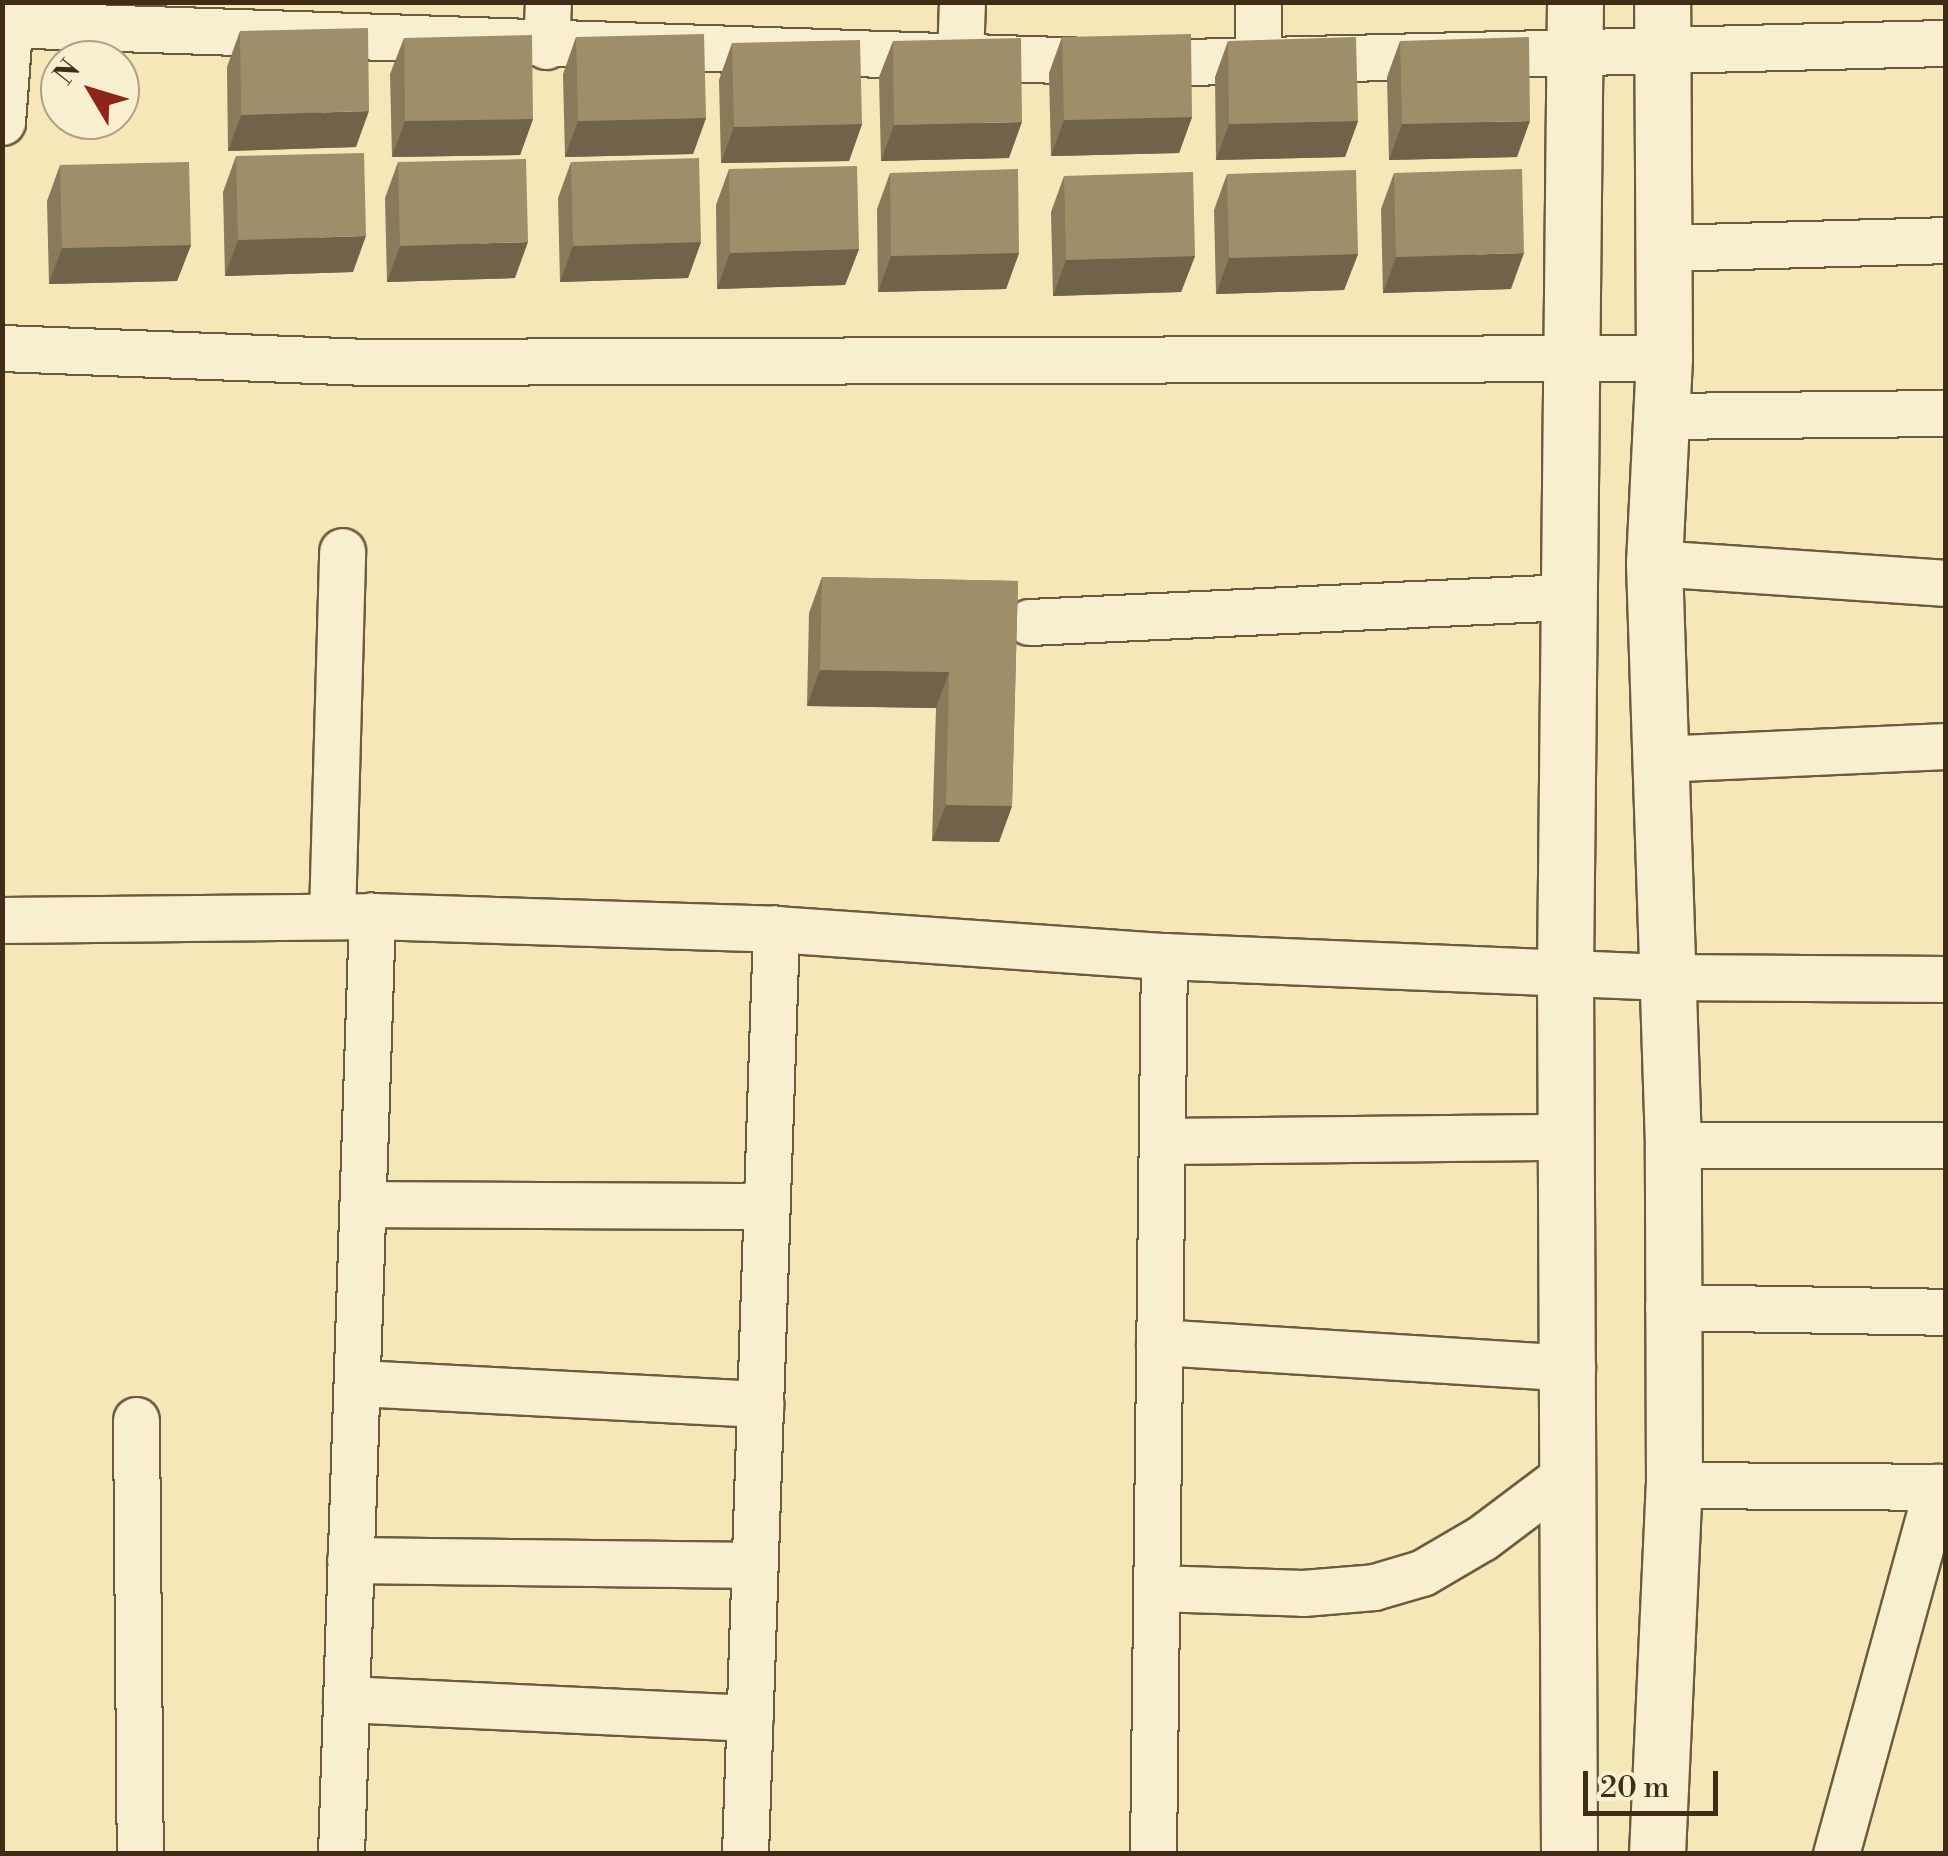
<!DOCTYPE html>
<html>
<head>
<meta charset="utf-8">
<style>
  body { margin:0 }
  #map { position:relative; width:1948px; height:1856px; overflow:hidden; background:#f5e7b8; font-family:"Libre Bodoni",serif }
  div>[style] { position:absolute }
  .roads { filter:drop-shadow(2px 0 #6c5c3e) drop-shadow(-2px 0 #6c5c3e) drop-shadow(0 2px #6c5c3e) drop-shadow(0 -2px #6c5c3e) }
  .minor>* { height:45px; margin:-22.5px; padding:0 22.5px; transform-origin:22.5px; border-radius:22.5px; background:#f8efd1 }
  .tertiary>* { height:55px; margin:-27.5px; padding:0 27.5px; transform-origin:27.5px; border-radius:27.5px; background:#f8efd1 }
  .wall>* { inset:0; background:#887a5b }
  .shaded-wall>* { inset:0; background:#6f634a }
  .building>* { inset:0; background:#9e8e6a }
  span { translate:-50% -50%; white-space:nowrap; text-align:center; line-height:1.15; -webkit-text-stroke:8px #f8efd1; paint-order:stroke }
  .frame { position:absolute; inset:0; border:5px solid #3f2d15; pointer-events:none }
  .north { position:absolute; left:40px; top:40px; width:100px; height:100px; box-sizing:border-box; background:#f8efd1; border:2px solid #aea186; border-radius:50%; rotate:308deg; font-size:28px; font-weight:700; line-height:40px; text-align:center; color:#3f2d15 }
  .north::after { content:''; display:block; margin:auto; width:35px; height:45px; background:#8f2418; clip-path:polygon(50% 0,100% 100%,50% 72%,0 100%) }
  .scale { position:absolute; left:1583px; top:1771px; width:135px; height:45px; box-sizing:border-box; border:5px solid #3f2d15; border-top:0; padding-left:12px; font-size:30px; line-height:35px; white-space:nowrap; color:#3f2d15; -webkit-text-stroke:8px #f8efd1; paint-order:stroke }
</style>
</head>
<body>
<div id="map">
  <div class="roads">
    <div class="minor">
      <div style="left:2px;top:24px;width:1147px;rotate:1.95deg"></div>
      <div style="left:1148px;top:63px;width:798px;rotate:-1.44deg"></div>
      <div style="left:546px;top:46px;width:44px;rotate:-87.4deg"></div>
      <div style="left:960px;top:58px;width:56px;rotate:-88deg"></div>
      <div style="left:1258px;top:64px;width:62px;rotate:-90deg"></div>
      <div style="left:2px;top:122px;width:120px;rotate:-85.7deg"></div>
      <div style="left:1663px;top:248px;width:283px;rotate:-1.6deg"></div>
      <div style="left:2px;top:348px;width:369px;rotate:2.2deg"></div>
      <div style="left:371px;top:362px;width:1293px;rotate:-0.18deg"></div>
      <div style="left:1659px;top:416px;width:287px;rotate:-0.6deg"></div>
      <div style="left:1654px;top:563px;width:293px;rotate:3.9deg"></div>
      <div style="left:1029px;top:622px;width:540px;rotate:-2.66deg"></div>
      <div style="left:1659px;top:759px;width:287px;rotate:-2.6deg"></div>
      <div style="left:332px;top:916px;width:365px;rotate:-88.4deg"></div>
      <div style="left:2px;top:920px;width:370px;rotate:-0.6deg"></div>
      <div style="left:372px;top:916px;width:404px;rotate:1.8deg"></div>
      <div style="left:776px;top:929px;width:389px;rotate:4deg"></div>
      <div style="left:1164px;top:956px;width:501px;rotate:2.4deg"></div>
      <div style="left:1665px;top:977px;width:281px;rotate:0.4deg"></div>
      <div style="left:1162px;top:1141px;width:405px;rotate:-0.6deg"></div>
      <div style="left:1673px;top:1145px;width:273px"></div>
      <div style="left:363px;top:1204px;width:404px;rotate:0.3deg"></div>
      <div style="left:1668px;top:1307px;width:278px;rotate:1deg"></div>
      <div style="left:1159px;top:1342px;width:414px;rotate:3.6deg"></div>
      <div style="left:357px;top:1383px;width:404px;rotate:3deg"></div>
      <div style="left:136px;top:1420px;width:434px;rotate:89.5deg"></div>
      <div style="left:1674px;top:1485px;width:272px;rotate:0.4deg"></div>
      <div style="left:350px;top:1560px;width:404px;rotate:0.7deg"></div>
      <div style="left:1156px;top:1588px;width:147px;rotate:1.9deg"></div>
      <div style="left:1303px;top:1593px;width:71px;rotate:-4.8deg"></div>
      <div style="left:1374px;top:1587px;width:50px;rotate:-16.3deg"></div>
      <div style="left:1422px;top:1573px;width:69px;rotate:-30.3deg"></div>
      <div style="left:1482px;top:1538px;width:111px;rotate:-37deg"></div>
      <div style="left:346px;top:1699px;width:404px;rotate:2.7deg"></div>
      <div style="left:341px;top:1854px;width:939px;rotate:-88.11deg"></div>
      <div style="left:745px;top:1854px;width:926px;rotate:-88.08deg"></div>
      <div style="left:1153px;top:1854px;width:898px;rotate:-89.3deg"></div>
      <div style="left:1836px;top:1854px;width:381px;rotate:-74.6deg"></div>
    </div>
    <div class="tertiary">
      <div style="left:1569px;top:1854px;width:881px;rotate:-90.26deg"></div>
      <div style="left:1565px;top:973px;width:971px;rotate:-89.41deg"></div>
      <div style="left:1657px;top:1854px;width:369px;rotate:-87.4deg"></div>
      <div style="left:1674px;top:1485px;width:340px;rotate:-90.2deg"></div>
      <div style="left:1673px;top:1145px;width:582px;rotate:-91.87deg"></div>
      <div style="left:1654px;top:563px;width:205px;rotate:-87.2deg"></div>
      <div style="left:1664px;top:358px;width:356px;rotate:-90.3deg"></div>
    </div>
  </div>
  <div class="wall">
    <div style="clip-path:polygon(240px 31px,356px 147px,228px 151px,227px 67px)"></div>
    <div style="clip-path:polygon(576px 37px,706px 118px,693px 154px,565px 157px,563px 74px)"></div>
    <div style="clip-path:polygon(1062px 37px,1192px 117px,1179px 153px,1051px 156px,1049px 73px)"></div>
    <div style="clip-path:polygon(404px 38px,533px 119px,520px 155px,392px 157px,390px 74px)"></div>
    <div style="clip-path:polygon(893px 41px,1009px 158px,881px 161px,879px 77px)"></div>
    <div style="clip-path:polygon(1228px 41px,1358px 121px,1345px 157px,1216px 160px,1215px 77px)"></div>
    <div style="clip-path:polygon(1400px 41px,1517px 157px,1389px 160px,1387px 77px)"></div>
    <div style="clip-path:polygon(732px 43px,862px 124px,849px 161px,721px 163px,719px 80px)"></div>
    <div style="clip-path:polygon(236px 156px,353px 272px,225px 276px,223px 192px)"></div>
    <div style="clip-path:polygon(398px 162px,515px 278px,387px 282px,385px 198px)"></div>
    <div style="clip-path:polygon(571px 162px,701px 242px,688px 278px,560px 282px,558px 198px)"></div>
    <div style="clip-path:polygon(60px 165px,191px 245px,177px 281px,49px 284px,47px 201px)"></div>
    <div style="clip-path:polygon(729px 169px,859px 249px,845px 285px,717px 289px,716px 205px)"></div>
    <div style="clip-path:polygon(890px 173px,1019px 253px,1006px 289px,878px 292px,877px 209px)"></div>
    <div style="clip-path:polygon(1394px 173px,1511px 289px,1383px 293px,1381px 209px)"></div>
    <div style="clip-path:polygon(1227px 174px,1358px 254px,1344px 290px,1216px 294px,1214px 210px)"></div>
    <div style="clip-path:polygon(1064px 176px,1195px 256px,1181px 292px,1053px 296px,1051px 212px)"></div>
    <div style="clip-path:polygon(822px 577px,1018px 581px,1012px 806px,999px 842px,932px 841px,936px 708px,807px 706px,809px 613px)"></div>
  </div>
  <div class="shaded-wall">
    <div style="clip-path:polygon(856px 2px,909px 2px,856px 4px)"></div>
    <div style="clip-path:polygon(369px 111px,356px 147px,228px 151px,241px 115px)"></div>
    <div style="clip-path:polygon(1192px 117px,1179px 153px,1051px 156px,1064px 120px)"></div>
    <div style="clip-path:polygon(706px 118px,693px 154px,565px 157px,578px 121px)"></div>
    <div style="clip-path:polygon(533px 119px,520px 155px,392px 157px,405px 121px)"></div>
    <div style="clip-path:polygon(1358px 121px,1345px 157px,1216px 160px,1229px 124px)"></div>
    <div style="clip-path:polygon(1530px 121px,1517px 157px,1389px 160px,1402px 124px)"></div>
    <div style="clip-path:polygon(1022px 122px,1009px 158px,881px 161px,894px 125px)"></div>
    <div style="clip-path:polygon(862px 124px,849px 161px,721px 163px,734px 127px)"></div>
    <div style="clip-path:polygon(366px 236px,353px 272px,225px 276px,238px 240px)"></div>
    <div style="clip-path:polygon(528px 242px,515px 278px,387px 282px,400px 246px)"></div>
    <div style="clip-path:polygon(701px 242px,688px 278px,560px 282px,573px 246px)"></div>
    <div style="clip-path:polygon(191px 245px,177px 281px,49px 284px,62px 248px)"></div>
    <div style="clip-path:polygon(859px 249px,845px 285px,717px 289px,730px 253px)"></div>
    <div style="clip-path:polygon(1019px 253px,1006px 289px,878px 292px,891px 256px)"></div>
    <div style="clip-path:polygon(1524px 253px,1511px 289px,1383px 293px,1396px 257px)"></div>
    <div style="clip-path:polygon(1358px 254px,1344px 290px,1216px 294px,1229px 258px)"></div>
    <div style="clip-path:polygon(1195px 256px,1181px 292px,1053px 296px,1066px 260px)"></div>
    <div style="clip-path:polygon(820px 670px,949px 672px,936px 708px,807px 706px)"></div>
    <div style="clip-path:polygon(946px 805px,1012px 806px,999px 842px,932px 841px)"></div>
  </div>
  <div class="building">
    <div style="clip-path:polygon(368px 28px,369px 111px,241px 115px,240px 31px)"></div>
    <div style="clip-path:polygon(704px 34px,706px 118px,578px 121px,576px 37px)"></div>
    <div style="clip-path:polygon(1191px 34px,1192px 117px,1064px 120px,1062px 37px)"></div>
    <div style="clip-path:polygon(532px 35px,533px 119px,405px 121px,404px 38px)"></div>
    <div style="clip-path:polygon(1356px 37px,1358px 121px,1229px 124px,1228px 41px)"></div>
    <div style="clip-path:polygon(1529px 37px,1530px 121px,1402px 124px,1400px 41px)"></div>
    <div style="clip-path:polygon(1021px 38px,1022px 122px,894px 125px,893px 41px)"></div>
    <div style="clip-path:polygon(860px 40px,862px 124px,734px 127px,732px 43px)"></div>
    <div style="clip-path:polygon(364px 153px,366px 236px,238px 240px,236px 156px)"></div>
    <div style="clip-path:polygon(699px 158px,701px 242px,573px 246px,571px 162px)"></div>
    <div style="clip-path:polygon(526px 159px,528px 242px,400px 246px,398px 162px)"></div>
    <div style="clip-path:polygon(189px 162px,191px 245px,62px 248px,60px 165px)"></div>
    <div style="clip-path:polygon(857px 166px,859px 249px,730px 253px,729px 169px)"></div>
    <div style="clip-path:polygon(1018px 169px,1019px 253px,891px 256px,890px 173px)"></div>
    <div style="clip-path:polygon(1522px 169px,1524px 253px,1396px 257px,1394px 173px)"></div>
    <div style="clip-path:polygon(1356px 170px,1358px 254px,1229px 258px,1227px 174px)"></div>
    <div style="clip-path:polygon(1193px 172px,1195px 256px,1066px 260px,1064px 176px)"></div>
    <div style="clip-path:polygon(822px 577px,1018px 581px,1012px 806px,946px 805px,949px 672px,820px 670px)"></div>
  </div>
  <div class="frame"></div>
  <div class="north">N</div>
  <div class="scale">20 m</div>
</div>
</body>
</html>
